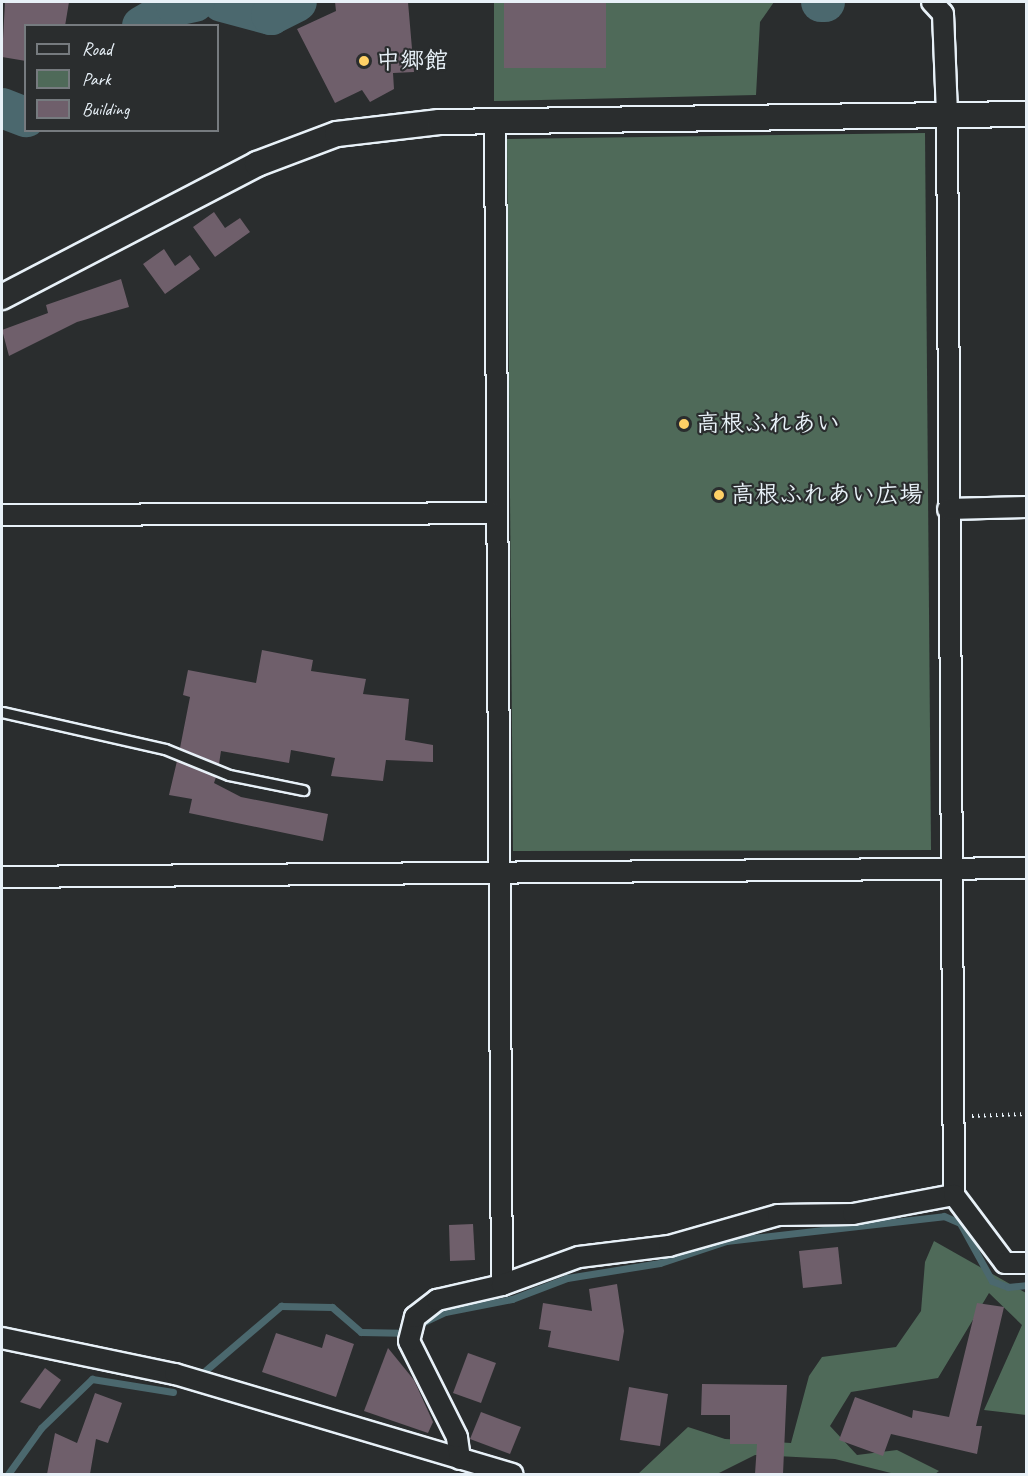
<!DOCTYPE html>
<html>
<head>
<meta charset="utf-8">
<style>
  body { margin:0 }
  #map { position:relative; width:1028px; height:1476px; overflow:hidden; background:#2a2d2e; font-family:Caveat,"Klee One",sans-serif }
  div>[style] { position:absolute }
  .green>* { inset:0; background:#4f6a59 }
  .stream>* { height:7px; margin:-3.5px; padding:0 3.5px; transform-origin:3.5px; border-radius:3.5px; background:#4b686e }
  .river>* { height:40px; margin:-20px; padding:0 20px; transform-origin:20px; border-radius:20px; background:#4b686e }
  .building>* { inset:0; background:#6f5f6b }
  .path>* { height:4px; margin-top:-2px; transform-origin:0; background:repeating-linear-gradient(90deg,#e8f1f8 0 1.5px,transparent 0 6px) }
  .roads { filter:drop-shadow(2px 0 #e8f1f8) drop-shadow(-2px 0 #e8f1f8) drop-shadow(0 2px #e8f1f8) drop-shadow(0 -2px #e8f1f8) }
  .service>* { height:9px; margin:-4.5px; padding:0 4.5px; transform-origin:4.5px; border-radius:4.5px; background:#2a2d2e }
  .minor>* { height:20px; margin:-10px; padding:0 10px; transform-origin:10px; border-radius:10px; background:#2a2d2e }
  .tertiary>* { height:24px; margin:-12px; padding:0 12px; transform-origin:12px; border-radius:12px; background:#2a2d2e }
  .dots>* { width:16px; height:16px; translate:-50% -50%; box-sizing:border-box; border:3px solid #2a2d2e; border-radius:50% }
  span { translate:-50% -50%; white-space:nowrap; text-align:center; line-height:1.15; -webkit-text-stroke:4.5px #2a2d2e; paint-order:stroke }
  .poi-label { font-size:24px; color:#e8f1f8; font-weight:700 }
  .left { translate:0 -50%; text-align:left }
  .frame { position:absolute; inset:0; border:3px solid #e8f1f8; pointer-events:none }
  .legend { position:absolute; left:24px; top:24px; width:195px; height:108px; box-sizing:border-box; background:#2a2d2e; border:2px solid #767b7f; margin:0; padding:8px 10px; list-style:none; font-size:18px; color:#e8f1f8 }
  .legend li { display:flex; align-items:center; gap:12px; height:30px }
  .legend b { width:30px; border:2px solid #767b7f }
</style>
</head>
<body>
<div id="map">
  <div class="green">
    <div style="clip-path:polygon(494px 2px,774px 2px,760px 22px,756px 95px,494px 101px)"></div>
    <div style="clip-path:polygon(925px 133px,931px 850px,513px 851px,507px 139px)"></div>
    <div style="clip-path:polygon(934px 1241px,1026px 1293px,1026px 1415px,984px 1410px,1022px 1325px,989px 1293px,938px 1378px,851px 1392px,830px 1426px,857px 1455px,897px 1450px,939px 1471px,935px 1474px,895px 1474px,835px 1459px,755px 1455px,717px 1474px,638px 1474px,688px 1427px,725px 1439px,791px 1443px,809px 1376px,822px 1357px,896px 1347px,921px 1311px,925px 1262px)"></div>
  </div>
  <div class="stream">
    <div style="left:206px;top:1370px;width:99px;rotate:-40.5deg"></div>
    <div style="left:281px;top:1306px;width:51px;rotate:1.1deg"></div>
    <div style="left:332px;top:1307px;width:38px;rotate:41deg"></div>
    <div style="left:361px;top:1332px;width:39px;rotate:1deg"></div>
    <div style="left:400px;top:1333px;width:50px;rotate:-25deg"></div>
    <div style="left:445px;top:1312px;width:68px;rotate:-11deg"></div>
    <div style="left:512px;top:1299px;width:59px;rotate:-20.9deg"></div>
    <div style="left:567px;top:1278px;width:94px;rotate:-9.2deg"></div>
    <div style="left:660px;top:1263px;width:70px;rotate:-18.4deg"></div>
    <div style="left:726px;top:1241px;width:219px;rotate:-6.5deg"></div>
    <div style="left:944px;top:1216px;width:17px;rotate:24deg"></div>
    <div style="left:960px;top:1223px;width:66px;rotate:61.1deg"></div>
    <div style="left:992px;top:1281px;width:17px;rotate:21deg"></div>
    <div style="left:1008px;top:1287px;width:18px;rotate:-6deg"></div>
    <div style="left:8px;top:1474px;width:57px;rotate:-54.3deg"></div>
    <div style="left:41px;top:1428px;width:71px;rotate:-43.9deg"></div>
    <div style="left:92px;top:1379px;width:82px;rotate:9.1deg"></div>
  </div>
  <div class="river">
    <div style="left:222px;top:2px;width:51px;rotate:14.9deg"></div>
    <div style="left:271px;top:15px;width:29px;rotate:-27deg"></div>
    <div style="left:821px;top:2px;width:4px"></div>
    <div style="left:142px;top:26px;width:39px;rotate:-30deg"></div>
    <div style="left:176px;top:6px;width:19px;rotate:-12deg"></div>
    <div style="left:2px;top:108px;width:26px;rotate:21deg"></div>
  </div>
  <div class="building">
    <div style="clip-path:polygon(5px 2px,69px 2px,65px 26px,26px 26px,26px 61px,2px 57px)"></div>
    <div style="clip-path:polygon(335px 2px,408px 2px,414px 72px,393px 73px,394px 89px,370px 102px,362px 90px,335px 103px,297px 29px,336px 11px)"></div>
    <div style="clip-path:polygon(504px 2px,606px 2px,606px 68px,504px 68px)"></div>
    <div style="clip-path:polygon(214px 212px,225px 228px,240px 218px,250px 232px,215px 257px,193px 227px)"></div>
    <div style="clip-path:polygon(164px 249px,175px 266px,190px 255px,200px 269px,165px 294px,143px 264px)"></div>
    <div style="clip-path:polygon(121px 279px,129px 307px,77px 322px,9px 356px,2px 330px,48px 313px,46px 305px)"></div>
    <div style="clip-path:polygon(262px 650px,313px 660px,311px 671px,366px 679px,363px 694px,409px 699px,405px 740px,433px 745px,433px 762px,386px 760px,383px 781px,331px 776px,335px 758px,291px 750px,289px 763px,221px 751px,219px 764px,180px 748px,190px 697px,183px 695px,188px 670px,256px 683px)"></div>
    <div style="clip-path:polygon(177px 761px,216px 777px,214px 783px,241px 797px,328px 814px,323px 841px,189px 813px,192px 799px,169px 795px)"></div>
    <div style="clip-path:polygon(473px 1224px,475px 1260px,450px 1261px,449px 1225px)"></div>
    <div style="clip-path:polygon(838px 1247px,842px 1284px,803px 1288px,799px 1251px)"></div>
    <div style="clip-path:polygon(617px 1284px,624px 1331px,619px 1361px,548px 1347px,551px 1331px,539px 1329px,543px 1303px,592px 1311px,589px 1289px)"></div>
    <div style="clip-path:polygon(977px 1303px,1004px 1307px,976px 1426px,982px 1426px,977px 1454px,891px 1434px,883px 1456px,839px 1440px,855px 1397px,912px 1418px,913px 1410px,949px 1417px)"></div>
    <div style="clip-path:polygon(276px 1333px,322px 1348px,326px 1334px,354px 1344px,336px 1397px,262px 1372px)"></div>
    <div style="clip-path:polygon(388px 1348px,414px 1380px,433px 1422px,428px 1433px,364px 1411px)"></div>
    <div style="clip-path:polygon(468px 1353px,496px 1363px,481px 1403px,453px 1393px)"></div>
    <div style="clip-path:polygon(45px 1368px,61px 1380px,40px 1409px,20px 1402px)"></div>
    <div style="clip-path:polygon(702px 1384px,787px 1385px,783px 1474px,755px 1474px,757px 1444px,730px 1444px,730px 1415px,701px 1415px)"></div>
    <div style="clip-path:polygon(629px 1387px,668px 1394px,660px 1446px,620px 1440px)"></div>
    <div style="clip-path:polygon(95px 1393px,122px 1403px,108px 1443px,96px 1439px,90px 1474px,47px 1474px,55px 1433px,77px 1443px)"></div>
    <div style="clip-path:polygon(481px 1412px,521px 1427px,510px 1454px,470px 1439px)"></div>
  </div>
  <div class="path">
    <div style="left:972px;top:1116px;width:54px;rotate:-2.1deg"></div>
  </div>
  <div class="roads">
    <div class="service">
      <div style="left:2px;top:712px;width:167px;rotate:12.8deg"></div>
      <div style="left:165px;top:749px;width:69px;rotate:22.1deg"></div>
      <div style="left:229px;top:775px;width:76px;rotate:11.5deg"></div>
    </div>
    <div class="minor">
      <div style="left:932px;top:2px;width:16px;rotate:47deg"></div>
      <div style="left:943px;top:14px;width:100px;rotate:87.7deg"></div>
      <div style="left:947px;top:114px;width:1081px;rotate:89.63deg"></div>
      <div style="left:495px;top:120px;width:1165px;rotate:89.66deg"></div>
      <div style="left:948px;top:509px;width:78px;rotate:-1.5deg"></div>
      <div style="left:2px;top:515px;width:492px;rotate:-0.2deg"></div>
      <div style="left:2px;top:877px;width:1024px;rotate:-0.5deg"></div>
      <div style="left:2px;top:1338px;width:177px;rotate:11.8deg"></div>
      <div style="left:175px;top:1374px;width:352px;rotate:16.5deg"></div>
      <div style="left:460px;top:1459px;width:22px;rotate:-98deg"></div>
      <div style="left:457px;top:1437px;width:107px;rotate:-116.6deg"></div>
      <div style="left:409px;top:1341px;width:25px;rotate:-76deg"></div>
      <div style="left:415px;top:1317px;width:28px;rotate:-38deg"></div>
      <div style="left:437px;top:1300px;width:67px;rotate:-13deg"></div>
      <div style="left:502px;top:1285px;width:82px;rotate:-20deg"></div>
      <div style="left:579px;top:1257px;width:91px;rotate:-7deg"></div>
      <div style="left:669px;top:1246px;width:113px;rotate:-15.9deg"></div>
      <div style="left:778px;top:1215px;width:75px;rotate:-0.8deg"></div>
      <div style="left:853px;top:1214px;width:103px;rotate:-10.7deg"></div>
      <div style="left:954px;top:1195px;width:85px;rotate:53.1deg"></div>
      <div style="left:1005px;top:1263px;width:21px"></div>
    </div>
    <div class="tertiary">
      <div style="left:2px;top:297px;width:288px;rotate:-27.5deg"></div>
      <div style="left:257px;top:164px;width:85px;rotate:-20.6deg"></div>
      <div style="left:337px;top:134px;width:103px;rotate:-6.7deg"></div>
      <div style="left:439px;top:122px;width:587px;rotate:-0.78deg"></div>
    </div>
  </div>
  <div class="dots">
    <div style="left:364px;top:61px;background:#ffd166"></div>
    <div style="left:684px;top:424px;background:#ffd166"></div>
    <div style="left:719px;top:495px;background:#ffd166"></div>
  </div>
  <div class="poi-label">
    <span class="left" style="left:376px;top:61px">中郷館</span>
    <span class="left" style="left:696px;top:424px">高根ふれあい</span>
    <span class="left" style="left:731px;top:495px">高根ふれあい広場</span>
  </div>
  <div class="frame"></div>
  <ul class="legend">
  <li><b style="height:8px;background:#2a2d2e"></b>Road</li>
  <li><b style="height:16px;background:#4f6a59"></b>Park</li>
  <li><b style="height:16px;background:#6f5f6b"></b>Building</li>
  </ul>
</div>
</body>
</html>
